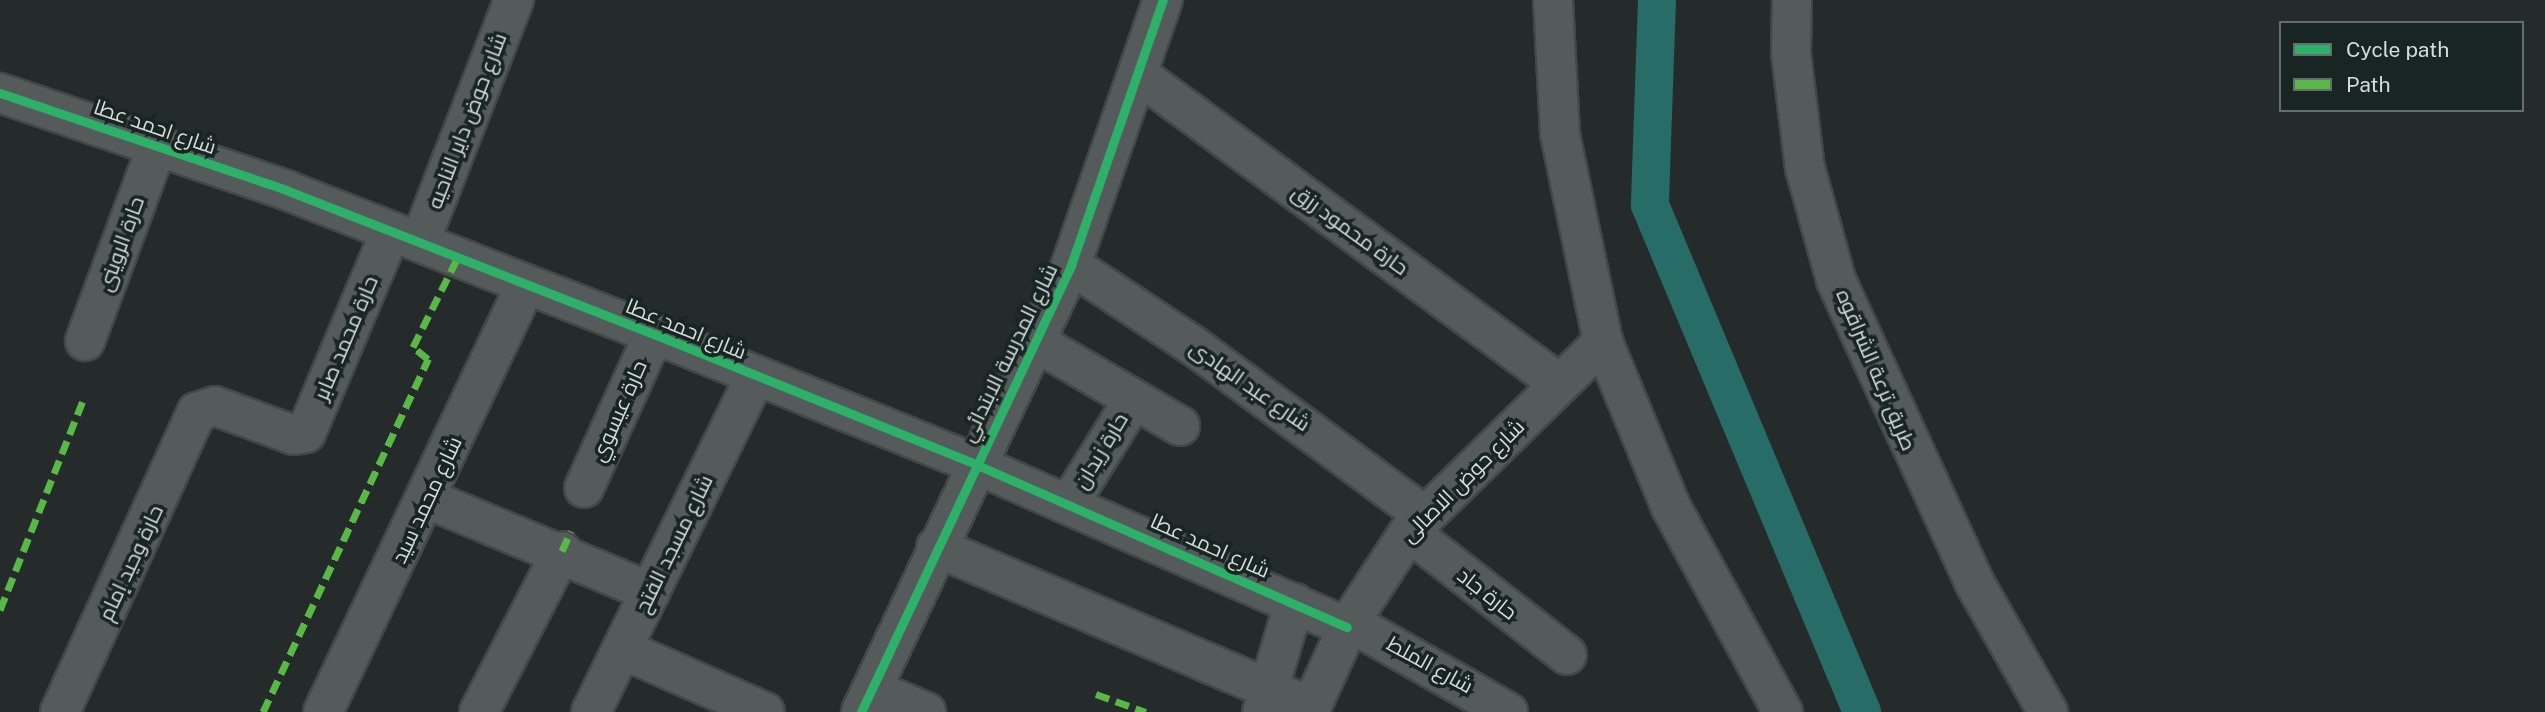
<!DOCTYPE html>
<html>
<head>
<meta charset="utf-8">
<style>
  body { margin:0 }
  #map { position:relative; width:2545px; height:712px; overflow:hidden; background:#242b2a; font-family:"Public Sans",Cairo,sans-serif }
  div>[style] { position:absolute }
  .canal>* { height:38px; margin:-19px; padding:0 19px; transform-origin:19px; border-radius:19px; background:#276c67 }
  .roads { filter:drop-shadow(2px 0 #424847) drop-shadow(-2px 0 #424847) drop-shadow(0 2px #424847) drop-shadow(0 -2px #424847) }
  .minor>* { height:38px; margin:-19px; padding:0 19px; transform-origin:19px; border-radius:19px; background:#555b5a }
  .quiet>* { height:7px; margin-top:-3.5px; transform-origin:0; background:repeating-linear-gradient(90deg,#58b947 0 14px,transparent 0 21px) }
  .cycleway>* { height:9px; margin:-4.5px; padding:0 4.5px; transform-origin:4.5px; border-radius:4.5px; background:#2db169 }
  span { translate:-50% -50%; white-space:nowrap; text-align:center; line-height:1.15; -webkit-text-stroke:7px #182523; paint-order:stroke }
  .street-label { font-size:21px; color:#d5dddc }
  .legend { position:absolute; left:2279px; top:21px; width:245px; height:91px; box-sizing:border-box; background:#182523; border:2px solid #646f6d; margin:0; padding:9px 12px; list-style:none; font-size:21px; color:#d5dddc }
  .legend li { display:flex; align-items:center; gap:14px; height:35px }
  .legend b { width:35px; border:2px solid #646f6d }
</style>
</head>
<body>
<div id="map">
  <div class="canal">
    <div style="left:1657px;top:0;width:205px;rotate:92deg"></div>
    <div style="left:1650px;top:205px;width:550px;rotate:67.31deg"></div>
  </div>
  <div class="roads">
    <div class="minor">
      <div style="left:1553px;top:0;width:134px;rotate:87deg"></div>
      <div style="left:1560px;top:134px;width:212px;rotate:78.3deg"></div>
      <div style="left:1603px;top:342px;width:178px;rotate:67.6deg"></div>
      <div style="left:1671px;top:507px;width:234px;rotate:61.4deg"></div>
      <div style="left:1792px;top:0;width:53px;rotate:91.1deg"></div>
      <div style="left:1791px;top:53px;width:116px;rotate:83.1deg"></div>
      <div style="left:1805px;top:168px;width:116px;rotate:74.5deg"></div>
      <div style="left:1836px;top:280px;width:332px;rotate:65.4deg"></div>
      <div style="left:1974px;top:582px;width:150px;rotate:60.4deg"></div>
      <div style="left:1139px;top:75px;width:522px;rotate:36.28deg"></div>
      <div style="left:0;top:93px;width:302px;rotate:18.7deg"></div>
      <div style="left:286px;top:190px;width:395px;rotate:21.4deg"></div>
      <div style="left:654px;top:334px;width:346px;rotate:22deg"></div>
      <div style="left:975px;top:464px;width:406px;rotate:23.7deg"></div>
      <div style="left:420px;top:242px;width:260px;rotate:-68.8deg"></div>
      <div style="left:1071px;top:265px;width:144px;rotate:33.4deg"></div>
      <div style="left:1191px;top:344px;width:289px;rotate:36.3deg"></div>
      <div style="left:85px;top:341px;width:208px;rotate:-69.7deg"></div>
      <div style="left:1034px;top:341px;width:169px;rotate:30.2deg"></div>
      <div style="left:584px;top:488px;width:169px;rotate:-65.6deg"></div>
      <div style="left:428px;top:499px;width:241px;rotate:22.7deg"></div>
      <div style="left:1069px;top:504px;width:123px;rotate:-58.2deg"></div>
      <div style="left:1409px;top:532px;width:200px;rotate:37.9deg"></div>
      <div style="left:936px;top:547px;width:408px;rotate:23.1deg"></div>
      <div style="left:1350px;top:622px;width:182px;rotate:29.7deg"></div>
      <div style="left:622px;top:649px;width:156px;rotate:23.8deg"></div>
      <div style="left:872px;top:689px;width:59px;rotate:23.1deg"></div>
      <div style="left:60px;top:712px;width:330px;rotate:-65.5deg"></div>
      <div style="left:197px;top:412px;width:19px;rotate:-18deg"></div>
      <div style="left:215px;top:406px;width:84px;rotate:20.2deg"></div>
      <div style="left:294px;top:435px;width:12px;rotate:-9deg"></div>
      <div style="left:306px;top:433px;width:219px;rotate:-67.2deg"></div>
      <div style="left:323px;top:712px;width:473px;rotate:-64.6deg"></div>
      <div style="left:479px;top:712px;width:181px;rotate:-62.7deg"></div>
      <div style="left:591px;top:712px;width:375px;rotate:-63.9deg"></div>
      <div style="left:861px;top:712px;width:494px;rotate:-64.8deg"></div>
      <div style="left:1071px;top:265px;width:281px;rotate:-70.9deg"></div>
      <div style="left:1262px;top:712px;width:114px;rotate:-73.6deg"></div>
      <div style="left:1309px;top:712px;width:99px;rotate:-65.5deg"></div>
      <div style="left:1350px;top:622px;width:108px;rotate:-56.8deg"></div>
      <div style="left:1409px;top:532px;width:272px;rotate:-44.4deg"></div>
    </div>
  </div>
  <div class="quiet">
    <div style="left:562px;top:551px;width:22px;rotate:-66deg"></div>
    <div style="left:0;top:610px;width:231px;rotate:-68.4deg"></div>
    <div style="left:1096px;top:694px;width:53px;rotate:19.8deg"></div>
    <div style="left:263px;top:712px;width:390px;rotate:-64.9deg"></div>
    <div style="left:428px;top:359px;width:19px;rotate:-141deg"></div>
    <div style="left:413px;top:347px;width:101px;rotate:-63.4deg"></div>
  </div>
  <div class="cycleway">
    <div style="left:0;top:93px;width:302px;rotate:18.7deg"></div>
    <div style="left:286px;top:190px;width:395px;rotate:21.4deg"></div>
    <div style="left:654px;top:334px;width:346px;rotate:22deg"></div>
    <div style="left:975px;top:464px;width:406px;rotate:23.7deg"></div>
    <div style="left:861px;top:712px;width:494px;rotate:-64.8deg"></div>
    <div style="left:1071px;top:265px;width:281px;rotate:-70.9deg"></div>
  </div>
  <div class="street-label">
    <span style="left:467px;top:121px;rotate:-69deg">شارع حوض داير الناحيه</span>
    <span style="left:155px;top:127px;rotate:19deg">شارع احمد عطا</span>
    <span style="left:1350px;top:230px;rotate:36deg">حارة محمود رزق</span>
    <span style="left:121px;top:244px;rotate:-70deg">حارة الروينى</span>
    <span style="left:686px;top:329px;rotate:22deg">شارع احمد عطا</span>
    <span style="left:346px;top:338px;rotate:-67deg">حارة محمد صابر</span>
    <span style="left:1009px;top:353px;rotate:-64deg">شارع المدرسة الابتدائي</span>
    <span style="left:1876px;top:370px;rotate:67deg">طريق ترعة الشراقوه</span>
    <span style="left:1250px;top:386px;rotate:35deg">شارع عبد الهادى</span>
    <span style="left:619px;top:411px;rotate:-66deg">حارة عيسوي</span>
    <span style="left:1101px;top:451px;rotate:-59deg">حارة زيدان</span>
    <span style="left:1463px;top:481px;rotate:-45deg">شارع حوض الاصالى</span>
    <span style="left:427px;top:500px;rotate:-65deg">شارع محمد سيد</span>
    <span style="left:674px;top:544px;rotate:-64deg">شارع مسجد الفتح</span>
    <span style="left:1210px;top:546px;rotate:24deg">شارع احمد عطا</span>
    <span style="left:131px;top:563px;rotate:-65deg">حارة وحيد إمام</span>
    <span style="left:1487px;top:594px;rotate:38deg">حارة جاد</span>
    <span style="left:1430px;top:665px;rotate:29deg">شارع الملط</span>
  </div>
  <ul class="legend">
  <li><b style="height:9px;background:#2db169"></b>Cycle path</li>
  <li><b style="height:9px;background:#58b947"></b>Path</li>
  </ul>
</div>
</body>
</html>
